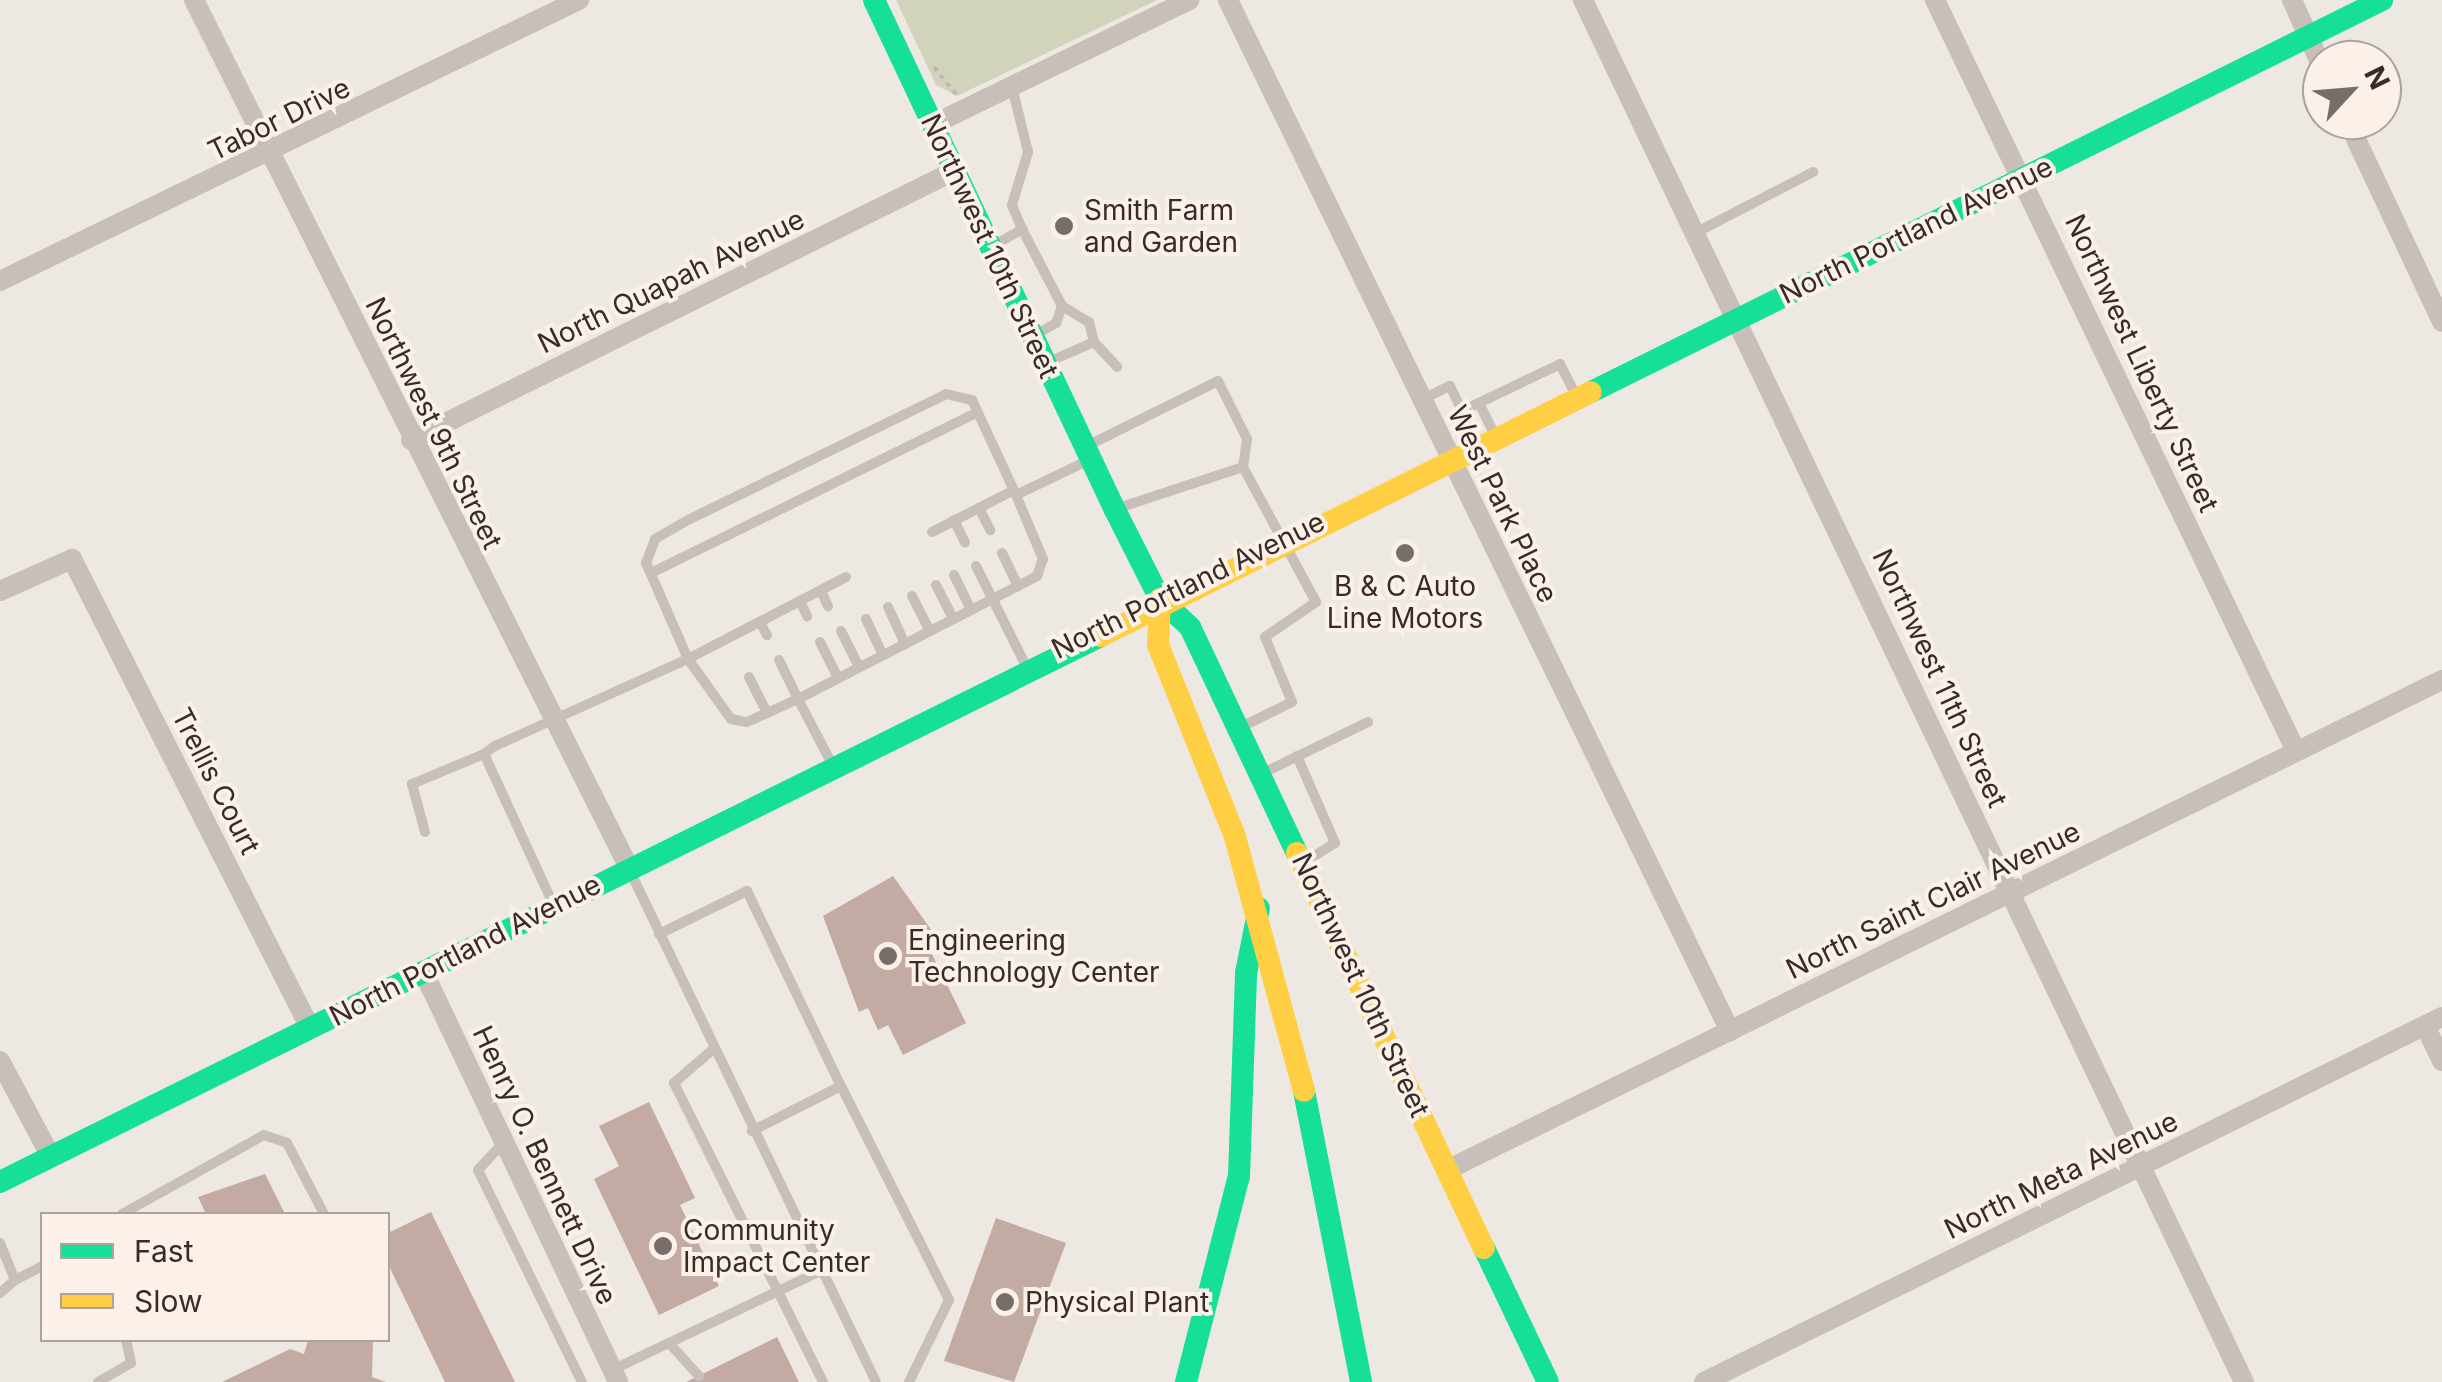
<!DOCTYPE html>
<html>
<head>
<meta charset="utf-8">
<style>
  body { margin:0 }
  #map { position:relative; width:2442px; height:1382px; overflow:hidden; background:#eee8e2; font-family:Inter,sans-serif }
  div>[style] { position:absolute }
  .green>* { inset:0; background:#d1d4bb }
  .building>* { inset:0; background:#c3aaa2 }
  .path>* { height:4px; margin-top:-2px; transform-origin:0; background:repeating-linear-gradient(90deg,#c0b8b3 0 5px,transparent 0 10px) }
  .lane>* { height:10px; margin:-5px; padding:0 5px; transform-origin:5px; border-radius:5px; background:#c8bfba }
  .street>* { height:20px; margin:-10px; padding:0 10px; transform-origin:10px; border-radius:10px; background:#c8bfba }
  .fast>* { height:22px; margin:-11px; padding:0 11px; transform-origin:11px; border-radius:11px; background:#16e098 }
  .slow>* { height:22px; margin:-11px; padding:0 11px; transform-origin:11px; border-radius:11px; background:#ffcf43 }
  .dots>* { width:28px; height:28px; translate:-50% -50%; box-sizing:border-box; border:5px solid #fbf1e9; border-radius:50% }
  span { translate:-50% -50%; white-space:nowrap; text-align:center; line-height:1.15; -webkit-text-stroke:8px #fbf1e9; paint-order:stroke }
  .street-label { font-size:28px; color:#392c28 }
  .poi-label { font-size:28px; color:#392c28 }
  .left { translate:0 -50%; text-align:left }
  .legend { position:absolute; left:40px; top:1212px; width:350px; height:130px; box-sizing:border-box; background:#fbf1e9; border:2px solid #ada29c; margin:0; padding:12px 18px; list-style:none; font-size:30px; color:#392c28 }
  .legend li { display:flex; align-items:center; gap:20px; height:50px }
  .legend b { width:50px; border:2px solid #ada29c }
  .north { position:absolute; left:2302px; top:40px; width:100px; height:100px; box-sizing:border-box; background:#fbf1e9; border:2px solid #ada29c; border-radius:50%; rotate:64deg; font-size:28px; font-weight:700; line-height:40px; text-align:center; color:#392c28 }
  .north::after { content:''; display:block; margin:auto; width:35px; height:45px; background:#786e69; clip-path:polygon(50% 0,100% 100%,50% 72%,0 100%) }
</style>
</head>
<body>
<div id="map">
  <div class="green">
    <div style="clip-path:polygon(896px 0,1157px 0,957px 96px,936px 85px)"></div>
  </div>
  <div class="building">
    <div style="clip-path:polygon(893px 876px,932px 931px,923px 936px,966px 1023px,903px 1055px,888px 1025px,878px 1030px,868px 1008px,859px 1012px,823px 916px)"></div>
    <div style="clip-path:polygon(649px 1102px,695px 1198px,680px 1205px,719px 1286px,659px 1315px,594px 1179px,619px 1166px,599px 1126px)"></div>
    <div style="clip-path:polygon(265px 1174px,285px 1214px,206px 1214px,198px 1197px)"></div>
    <div style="clip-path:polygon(431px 1212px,515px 1382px,445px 1382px,388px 1264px,388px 1233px)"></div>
    <div style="clip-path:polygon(996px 1218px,1066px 1243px,1014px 1382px,944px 1361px)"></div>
    <div style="clip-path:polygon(777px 1337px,799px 1382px,686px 1382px)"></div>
    <div style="clip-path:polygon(308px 1340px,373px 1340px,372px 1377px,386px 1382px,222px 1382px,290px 1349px,304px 1354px)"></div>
  </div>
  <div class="path">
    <div style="left:934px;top:67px;width:35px;rotate:51deg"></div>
  </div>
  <div class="lane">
    <div style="left:1022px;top:229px;width:87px;rotate:62.5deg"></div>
    <div style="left:1062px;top:306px;width:18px;rotate:109deg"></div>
    <div style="left:1056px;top:323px;width:24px;rotate:150deg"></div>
    <div style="left:1697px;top:232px;width:131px;rotate:-27.3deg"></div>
    <div style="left:993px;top:246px;width:34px;rotate:-30deg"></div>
    <div style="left:1022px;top:229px;width:26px;rotate:-113deg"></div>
    <div style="left:1012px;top:205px;width:55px;rotate:-73.2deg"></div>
    <div style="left:1028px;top:152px;width:67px;rotate:-103.8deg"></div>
    <div style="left:1062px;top:306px;width:31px;rotate:31deg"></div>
    <div style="left:1089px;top:322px;width:21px;rotate:76deg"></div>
    <div style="left:1046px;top:363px;width:52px;rotate:-23.6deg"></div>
    <div style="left:1094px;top:342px;width:34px;rotate:47deg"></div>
    <div style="left:1423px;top:399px;width:30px;rotate:-26deg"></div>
    <div style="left:1450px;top:386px;width:28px;rotate:64deg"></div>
    <div style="left:1462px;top:411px;width:109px;rotate:-25.6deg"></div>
    <div style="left:1560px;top:364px;width:35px;rotate:63deg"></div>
    <div style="left:1479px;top:403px;width:34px;rotate:64deg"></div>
    <div style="left:1089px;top:445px;width:144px;rotate:-26.4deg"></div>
    <div style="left:1218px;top:381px;width:65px;rotate:63.4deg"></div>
    <div style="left:1247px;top:439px;width:28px;rotate:98deg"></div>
    <div style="left:1243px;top:467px;width:132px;rotate:161.8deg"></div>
    <div style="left:979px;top:508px;width:25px;rotate:63deg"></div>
    <div style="left:954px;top:520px;width:25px;rotate:64deg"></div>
    <div style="left:932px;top:532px;width:92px;rotate:-27.1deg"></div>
    <div style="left:1002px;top:553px;width:37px;rotate:64deg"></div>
    <div style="left:976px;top:566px;width:112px;rotate:63.4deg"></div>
    <div style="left:651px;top:573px;width:364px;rotate:-26.2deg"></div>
    <div style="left:954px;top:575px;width:39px;rotate:64deg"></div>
    <div style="left:846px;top:577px;width:178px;rotate:152.6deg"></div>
    <div style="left:688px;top:659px;width:105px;rotate:-113.6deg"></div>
    <div style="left:646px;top:563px;width:26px;rotate:-69deg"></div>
    <div style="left:655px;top:539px;width:38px;rotate:-30deg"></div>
    <div style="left:688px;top:520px;width:287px;rotate:-26deg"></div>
    <div style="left:946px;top:394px;width:27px;rotate:13deg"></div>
    <div style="left:972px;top:400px;width:105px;rotate:65.1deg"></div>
    <div style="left:1016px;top:495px;width:81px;rotate:-25.6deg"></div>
    <div style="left:936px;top:585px;width:38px;rotate:63deg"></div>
    <div style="left:821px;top:591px;width:17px;rotate:65deg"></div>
    <div style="left:912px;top:596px;width:39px;rotate:63deg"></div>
    <div style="left:800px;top:601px;width:17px;rotate:65deg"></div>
    <div style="left:888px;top:607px;width:41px;rotate:65.3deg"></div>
    <div style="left:866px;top:619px;width:40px;rotate:65deg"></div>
    <div style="left:760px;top:622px;width:15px;rotate:62deg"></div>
    <div style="left:841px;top:631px;width:40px;rotate:63.4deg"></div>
    <div style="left:820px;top:642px;width:40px;rotate:63.4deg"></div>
    <div style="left:779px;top:660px;width:43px;rotate:64deg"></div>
    <div style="left:798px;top:699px;width:269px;rotate:-27.2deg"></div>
    <div style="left:1037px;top:576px;width:18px;rotate:-71deg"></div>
    <div style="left:1043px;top:559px;width:69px;rotate:-112.9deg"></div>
    <div style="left:749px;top:677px;width:40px;rotate:63.4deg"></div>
    <div style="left:1239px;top:728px;width:59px;rotate:-26.1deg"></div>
    <div style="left:1292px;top:702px;width:70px;rotate:-112.6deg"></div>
    <div style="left:1265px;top:637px;width:62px;rotate:-34.5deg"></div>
    <div style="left:1316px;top:602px;width:153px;rotate:-118.4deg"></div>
    <div style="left:1297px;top:756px;width:95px;rotate:66.4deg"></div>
    <div style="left:1335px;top:843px;width:38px;rotate:148deg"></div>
    <div style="left:1261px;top:774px;width:119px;rotate:-25.9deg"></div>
    <div style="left:425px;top:832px;width:50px;rotate:-105.2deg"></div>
    <div style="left:412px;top:784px;width:78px;rotate:-22.6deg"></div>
    <div style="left:629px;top:869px;width:569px;rotate:64.29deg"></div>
    <div style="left:554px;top:906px;width:167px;rotate:-114.7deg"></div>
    <div style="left:484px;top:754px;width:14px;rotate:-36deg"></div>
    <div style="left:495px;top:746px;width:212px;rotate:-24.3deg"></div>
    <div style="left:688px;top:659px;width:74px;rotate:54.4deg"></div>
    <div style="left:731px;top:719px;width:16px;rotate:11deg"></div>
    <div style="left:747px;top:722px;width:56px;rotate:-24.3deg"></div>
    <div style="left:798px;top:699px;width:73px;rotate:62.4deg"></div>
    <div style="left:659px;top:934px;width:98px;rotate:-26deg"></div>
    <div style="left:747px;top:891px;width:216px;rotate:64.3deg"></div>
    <div style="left:841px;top:1086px;width:100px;rotate:153.2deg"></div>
    <div style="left:711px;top:1051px;width:49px;rotate:139.1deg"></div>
    <div style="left:674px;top:1083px;width:334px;rotate:63.5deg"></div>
    <div style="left:841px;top:1086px;width:240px;rotate:63.2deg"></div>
    <div style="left:949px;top:1300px;width:91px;rotate:116deg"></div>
    <div style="left:504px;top:1142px;width:38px;rotate:133deg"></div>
    <div style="left:478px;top:1170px;width:236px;rotate:63.9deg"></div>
    <div style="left:122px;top:1214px;width:162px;rotate:-29.1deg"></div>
    <div style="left:264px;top:1135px;width:24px;rotate:19deg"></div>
    <div style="left:287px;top:1143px;width:80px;rotate:62.5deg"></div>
    <div style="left:0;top:1243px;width:40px;rotate:68deg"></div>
    <div style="left:15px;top:1280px;width:20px;rotate:139deg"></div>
    <div style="left:15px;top:1280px;width:30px;rotate:-27deg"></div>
    <div style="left:669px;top:1343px;width:45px;rotate:47.7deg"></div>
    <div style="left:612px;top:1370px;width:233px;rotate:-25.4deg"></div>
    <div style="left:98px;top:1382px;width:38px;rotate:-30deg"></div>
    <div style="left:131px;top:1363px;width:24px;rotate:-102deg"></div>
  </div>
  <div class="street">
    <div style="left:194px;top:0;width:971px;rotate:63.38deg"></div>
    <div style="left:1228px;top:0;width:1147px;rotate:64.04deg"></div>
    <div style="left:1583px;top:0;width:1532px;rotate:64.44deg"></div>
    <div style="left:1935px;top:0;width:833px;rotate:64.33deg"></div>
    <div style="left:2292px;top:0;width:73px;rotate:65.9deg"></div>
    <div style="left:2347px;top:120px;width:223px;rotate:64.8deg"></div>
    <div style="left:934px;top:124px;width:284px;rotate:-25.9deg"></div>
    <div style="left:0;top:281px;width:644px;rotate:-25.89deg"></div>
    <div style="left:411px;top:440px;width:608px;rotate:-26.35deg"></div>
    <div style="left:0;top:591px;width:79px;rotate:-24deg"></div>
    <div style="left:72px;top:559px;width:526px;rotate:63.09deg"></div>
    <div style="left:423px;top:971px;width:455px;rotate:64.6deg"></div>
    <div style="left:2425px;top:1026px;width:39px;rotate:64deg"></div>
    <div style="left:0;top:1061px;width:109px;rotate:62deg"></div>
    <div style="left:1449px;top:1169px;width:1107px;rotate:-26.22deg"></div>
    <div style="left:1704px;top:1382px;width:823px;rotate:-26.32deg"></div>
  </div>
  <div class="fast">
    <div style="left:874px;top:0;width:564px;rotate:64.71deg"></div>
    <div style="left:1115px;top:510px;width:100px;rotate:63.2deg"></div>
    <div style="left:1160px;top:599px;width:41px;rotate:43deg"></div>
    <div style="left:1190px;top:627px;width:250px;rotate:64.7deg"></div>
    <div style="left:1591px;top:392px;width:883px;rotate:-26.36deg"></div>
    <div style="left:1304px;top:1091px;width:297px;rotate:78.9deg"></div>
    <div style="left:0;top:1182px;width:1229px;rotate:-26.38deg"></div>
    <div style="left:1484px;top:1248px;width:148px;rotate:64.5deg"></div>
    <div style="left:1186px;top:1382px;width:213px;rotate:-75.6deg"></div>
    <div style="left:1239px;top:1176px;width:203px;rotate:-88deg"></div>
    <div style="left:1246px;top:973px;width:66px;rotate:-78.7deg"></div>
  </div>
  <div class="slow">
    <div style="left:1160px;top:599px;width:46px;rotate:92.5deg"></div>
    <div style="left:1158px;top:645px;width:207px;rotate:68.1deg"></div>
    <div style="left:1235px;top:837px;width:263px;rotate:74.8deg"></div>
    <div style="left:1101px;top:636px;width:547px;rotate:-26.47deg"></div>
    <div style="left:1297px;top:853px;width:437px;rotate:64.7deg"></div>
  </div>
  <div class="dots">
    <div style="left:1064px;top:226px;background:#786e69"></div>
    <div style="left:1405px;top:553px;background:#786e69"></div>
    <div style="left:888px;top:956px;background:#786e69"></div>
    <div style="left:663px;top:1246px;background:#786e69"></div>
    <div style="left:1005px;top:1302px;background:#786e69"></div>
  </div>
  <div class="street-label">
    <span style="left:279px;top:119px;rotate:-26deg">Tabor Drive</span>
    <span style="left:1916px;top:230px;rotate:-26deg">North Portland Avenue</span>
    <span style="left:990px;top:246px;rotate:65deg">Northwest 10th Street</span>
    <span style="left:671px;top:281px;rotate:-26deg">North Quapah Avenue</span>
    <span style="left:2142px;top:363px;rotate:65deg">Northwest Liberty Street</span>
    <span style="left:434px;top:423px;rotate:64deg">Northwest 9th Street</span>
    <span style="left:1503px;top:504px;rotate:64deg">West Park Place</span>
    <span style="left:1188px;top:585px;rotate:-26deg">North Portland Avenue</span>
    <span style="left:1940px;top:678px;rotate:65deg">Northwest 11th Street</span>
    <span style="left:216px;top:781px;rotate:63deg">Trellis Court</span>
    <span style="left:1933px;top:900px;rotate:-26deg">North Saint Clair Avenue</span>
    <span style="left:465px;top:950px;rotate:-27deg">North Portland Avenue</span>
    <span style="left:1361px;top:985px;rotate:65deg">Northwest 10th Street</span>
    <span style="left:545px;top:1165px;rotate:65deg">Henry O. Bennett Drive</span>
    <span style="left:2061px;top:1175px;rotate:-26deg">North Meta Avenue</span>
  </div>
  <div class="poi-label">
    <span class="left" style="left:1084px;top:226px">Smith Farm<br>and Garden</span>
    <span style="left:1405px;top:602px">B &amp; C Auto<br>Line Motors</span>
    <span class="left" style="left:908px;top:956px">Engineering<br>Technology Center</span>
    <span class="left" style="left:683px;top:1246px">Community<br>Impact Center</span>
    <span class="left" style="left:1025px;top:1302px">Physical Plant</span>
  </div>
  <ul class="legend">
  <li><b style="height:12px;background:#16e098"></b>Fast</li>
  <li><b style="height:12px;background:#ffcf43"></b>Slow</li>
  </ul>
  <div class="north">N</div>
</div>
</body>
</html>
